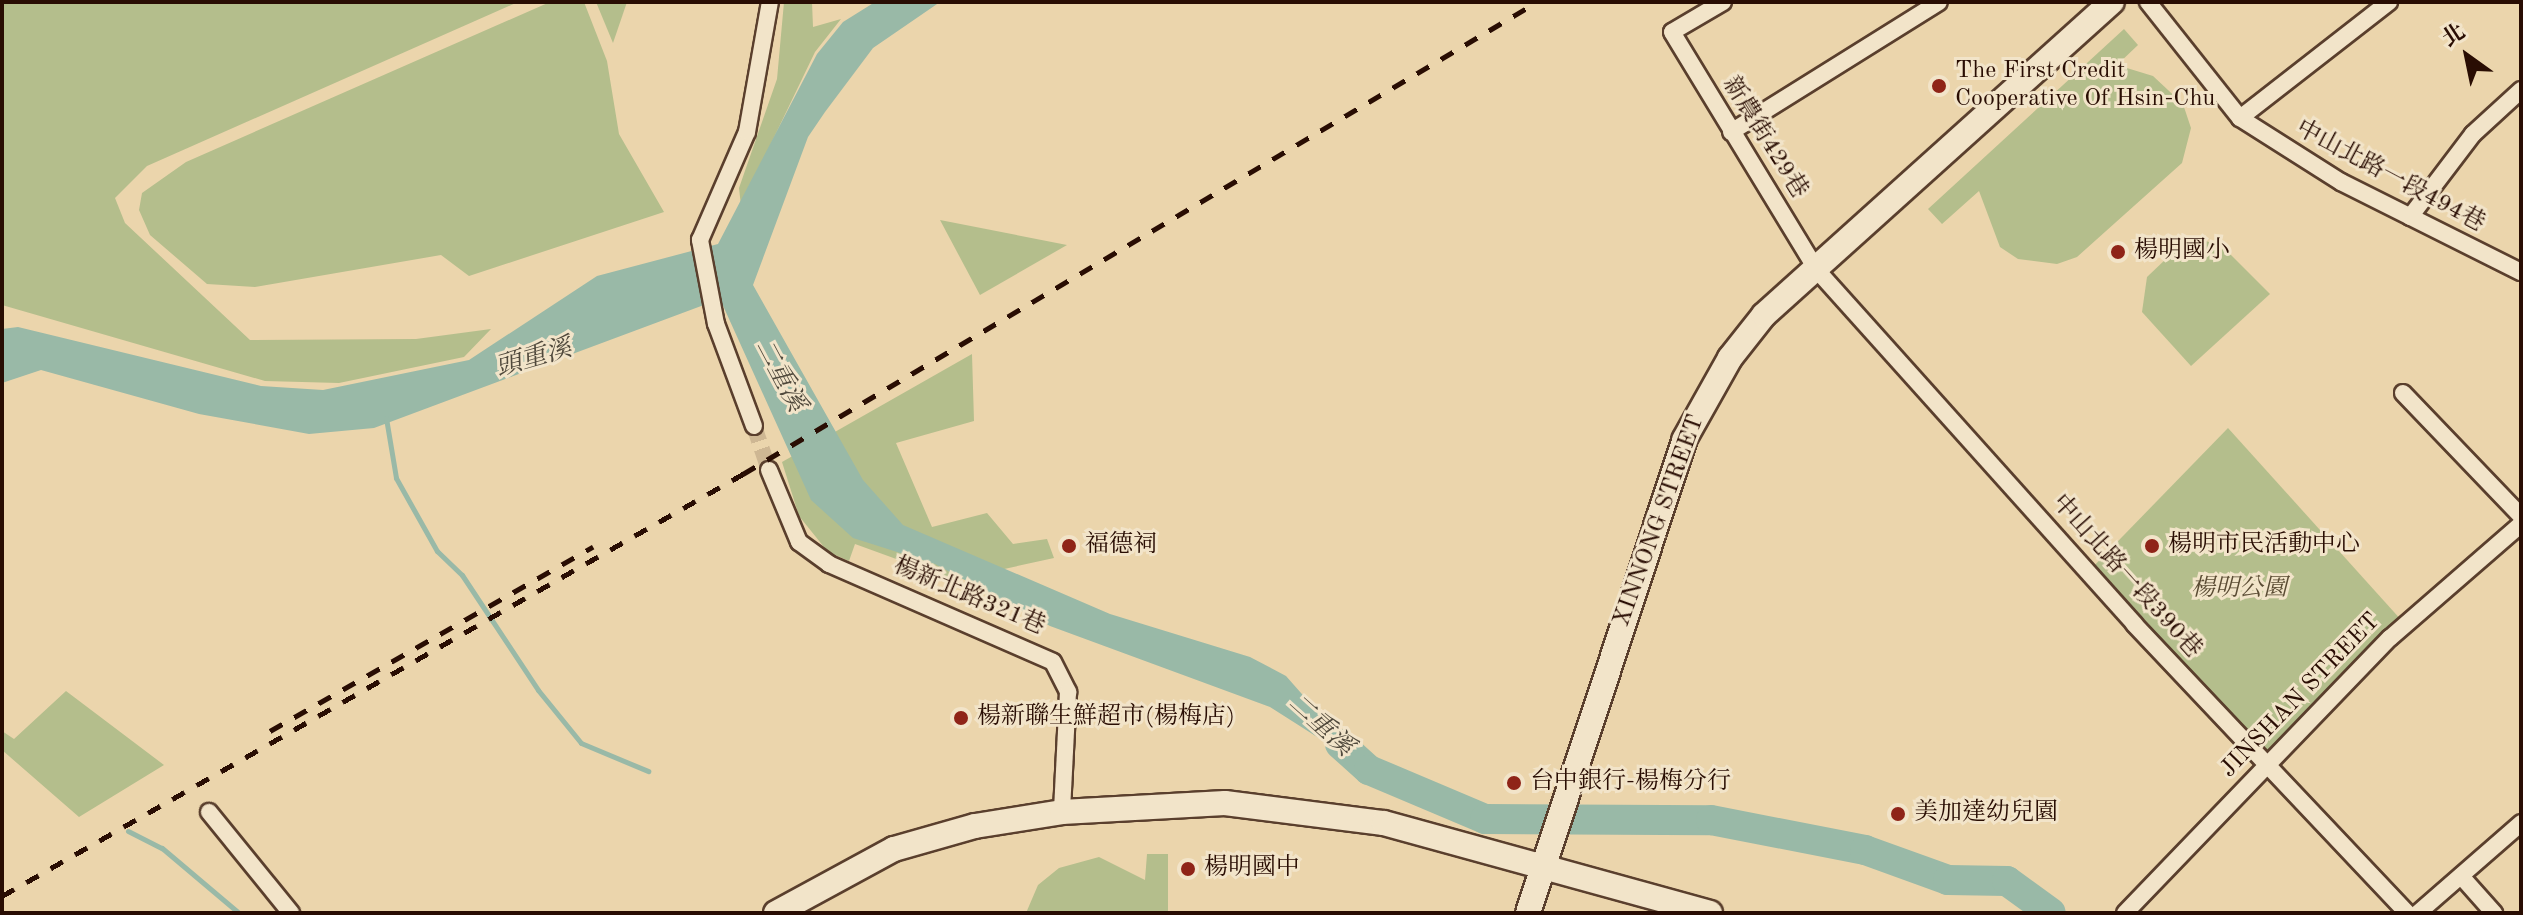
<!DOCTYPE html>
<html>
<head>
<meta charset="utf-8">
<style>
  body { margin:0 }
  #map { position:relative; width:2523px; height:915px; overflow:hidden; background:#ebd5ac; font-family:"Old Standard TT","Noto Serif TC",serif }
  div>[style] { position:absolute }
  .green>* { inset:0; background:#b4be8c }
  .water>* { inset:0; background:#99b9a7 }
  .stream>* { height:5px; margin:-2.5px; padding:0 2.5px; transform-origin:2.5px; border-radius:2.5px; background:#99b9a7 }
  .river>* { height:30px; margin:-15px; padding:0 15px; transform-origin:15px; border-radius:15px; background:#99b9a7 }
  .street-tunnel>* { height:16px; margin-top:-8px; transform-origin:0; background:repeating-linear-gradient(90deg,#ceb793 0 16px,transparent 0 24px) }
  .roads { filter:drop-shadow(2px 0 #5a3f2d) drop-shadow(-2px 0 #5a3f2d) drop-shadow(0 2px #5a3f2d) drop-shadow(0 -2px #5a3f2d) }
  .street>* { height:16px; margin:-8px; padding:0 8px; transform-origin:8px; border-radius:8px; background:#f2e4c9 }
  .secondary>* { height:24px; margin:-12px; padding:0 12px; transform-origin:12px; border-radius:12px; background:#f2e4c9 }
  .rail>* { height:5px; margin-top:-2.5px; transform-origin:0; background:repeating-linear-gradient(90deg,#290d03 0 14px,transparent 0 28px) }
  .dots>* { width:22px; height:22px; translate:-50% -50%; box-sizing:border-box; border:4px solid #f2e4c9; border-radius:50% }
  span { translate:-50% -50%; white-space:nowrap; text-align:center; line-height:1.15; -webkit-text-stroke:6px #f2e4c9; paint-order:stroke }
  .poi-label { font-size:24px; color:#290d03 }
  .left { translate:0 -50%; text-align:left }
  .street-label { font-size:24px; color:#290d03 }
  .park-label { font-size:24px; color:#5a4b33; font-style:italic }
  .water-label { font-size:26px; color:#50493c; font-style:italic }
  .frame { position:absolute; inset:0; border:4px solid #290d03; pointer-events:none }
  .north { position:absolute; left:2427px; top:16px; width:80px; height:80px; -webkit-text-stroke:6px #f2e4c9; paint-order:stroke; rotate:327deg; font-size:22px; font-weight:700; line-height:32px; text-align:center; color:#290d03 }
  .north::after { content:''; display:block; margin:auto; width:28px; height:36px; background:#290d03; clip-path:polygon(50% 0,100% 100%,50% 72%,0 100%) }
</style>
</head>
<body>
<div id="map">
  <div class="green">
    <div style="clip-path:polygon(2px 2px,518px 2px,147px 166px,115px 198px,125px 223px,250px 340px,416px 339px,491px 329px,464px 357px,339px 383px,265px 381px,2px 305px)"></div>
    <div style="clip-path:polygon(550px 2px,584px 2px,607px 61px,619px 134px,664px 212px,469px 276px,441px 255px,255px 287px,207px 284px,150px 235px,139px 210px,142px 193px,186px 162px)"></div>
    <div style="clip-path:polygon(596px 2px,627px 2px,613px 43px)"></div>
    <div style="clip-path:polygon(784px 2px,812px 2px,813px 27px,841px 19px,815px 52px,741px 206px,739px 188px,777px 79px)"></div>
    <div style="clip-path:polygon(2124px 29px,2138px 45px,2117px 65px,2153px 76px,2183px 104px,2191px 128px,2182px 163px,2077px 257px,2057px 264px,2018px 259px,2000px 247px,1979px 191px,1942px 224px,1928px 209px)"></div>
    <div style="clip-path:polygon(940px 220px,1067px 245px,980px 295px)"></div>
    <div style="clip-path:polygon(2189px 237px,2221px 245px,2270px 294px,2191px 366px,2142px 312px,2147px 277px)"></div>
    <div style="clip-path:polygon(972px 354px,974px 421px,896px 443px,932px 527px,987px 513px,1013px 544px,1047px 539px,1054px 558px,954px 580px,855px 544px,849px 561px,828px 552px,799px 516px,782px 462px)"></div>
    <div style="clip-path:polygon(2228px 428px,2403px 622px,2270px 764px,2088px 572px)"></div>
    <div style="clip-path:polygon(66px 691px,164px 765px,79px 817px,2px 750px,2px 731px,14px 739px)"></div>
    <div style="clip-path:polygon(1147px 854px,1168px 854px,1168px 913px,1026px 913px,1038px 885px,1059px 868px,1099px 857px,1145px 880px)"></div>
  </div>
  <div class="water">
    <div style="clip-path:polygon(875px 2px,940px 2px,873px 48px,825px 112px,808px 137px,753px 285px,863px 480px,903px 525px,1110px 614px,1250px 657px,1286px 676px,1369px 770px,1270px 707px,1050px 626px,935px 564px,853px 538px,811px 500px,720px 299px,374px 428px,309px 434px,199px 414px,41px 370px,2px 383px,2px 329px,18px 327px,261px 386px,323px 390px,469px 360px,597px 276px,718px 244px,817px 54px,843px 22px)"></div>
  </div>
  <div class="stream">
    <div style="left:386px;top:418px;width:61px;rotate:80.5deg"></div>
    <div style="left:396px;top:478px;width:84px;rotate:60.7deg"></div>
    <div style="left:437px;top:551px;width:35px;rotate:44deg"></div>
    <div style="left:462px;top:575px;width:138px;rotate:56.5deg"></div>
    <div style="left:538px;top:690px;width:68px;rotate:50.9deg"></div>
    <div style="left:581px;top:743px;width:73px;rotate:22.7deg"></div>
    <div style="left:128px;top:831px;width:38px;rotate:27deg"></div>
    <div style="left:162px;top:848px;width:101px;rotate:40.2deg"></div>
  </div>
  <div class="river">
    <div style="left:1340px;top:744px;width:39px;rotate:42deg"></div>
    <div style="left:1369px;top:770px;width:126px;rotate:22.9deg"></div>
    <div style="left:1485px;top:819px;width:226px;rotate:0.3deg"></div>
    <div style="left:1711px;top:820px;width:157px;rotate:11deg"></div>
    <div style="left:1865px;top:850px;width:88px;rotate:19.9deg"></div>
    <div style="left:1948px;top:880px;width:59px;rotate:1deg"></div>
    <div style="left:2007px;top:881px;width:54px;rotate:36deg"></div>
  </div>
  <div class="street-tunnel">
    <div style="left:754px;top:426px;width:46px;rotate:71.2deg"></div>
  </div>
  <div class="roads">
    <div class="street">
      <div style="left:1723px;top:2px;width:59px;rotate:149.5deg"></div>
      <div style="left:1672px;top:32px;width:277px;rotate:58.7deg"></div>
      <div style="left:1816px;top:269px;width:477px;rotate:48.1deg"></div>
      <div style="left:2134px;top:624px;width:398px;rotate:46.6deg"></div>
      <div style="left:2148px;top:2px;width:148px;rotate:51.6deg"></div>
      <div style="left:2240px;top:118px;width:120px;rotate:32.4deg"></div>
      <div style="left:2341px;top:182px;width:201px;rotate:26.6deg"></div>
      <div style="left:2240px;top:118px;width:189px;rotate:-37.9deg"></div>
      <div style="left:1731px;top:132px;width:245px;rotate:-32deg"></div>
      <div style="left:2410px;top:217px;width:104px;rotate:-52.8deg"></div>
      <div style="left:2473px;top:134px;width:65px;rotate:-42.5deg"></div>
      <div style="left:2403px;top:393px;width:170px;rotate:46.2deg"></div>
      <div style="left:754px;top:426px;width:109px;rotate:-110.4deg"></div>
      <div style="left:716px;top:324px;width:86px;rotate:-100.8deg"></div>
      <div style="left:700px;top:240px;width:118px;rotate:-66.5deg"></div>
      <div style="left:747px;top:132px;width:132px;rotate:-80deg"></div>
      <div style="left:769px;top:470px;width:78px;rotate:67.4deg"></div>
      <div style="left:799px;top:542px;width:37px;rotate:36deg"></div>
      <div style="left:829px;top:564px;width:244px;rotate:23.6deg"></div>
      <div style="left:1053px;top:662px;width:34px;rotate:63deg"></div>
      <div style="left:1068px;top:692px;width:120px;rotate:92.9deg"></div>
      <div style="left:209px;top:812px;width:130px;rotate:50.9deg"></div>
      <div style="left:2461px;top:876px;width:50px;rotate:48.3deg"></div>
      <div style="left:2125px;top:913px;width:382px;rotate:-46.1deg"></div>
      <div style="left:2390px;top:638px;width:174px;rotate:-41deg"></div>
      <div style="left:2418px;top:913px;width:137px;rotate:-41.1deg"></div>
    </div>
    <div class="secondary">
      <div style="left:776px;top:913px;width:134px;rotate:-28.5deg"></div>
      <div style="left:894px;top:849px;width:84px;rotate:-15.9deg"></div>
      <div style="left:975px;top:826px;width:88px;rotate:-9.1deg"></div>
      <div style="left:1062px;top:812px;width:163px;rotate:-3.2deg"></div>
      <div style="left:1225px;top:803px;width:160px;rotate:7.2deg"></div>
      <div style="left:1384px;top:823px;width:338px;rotate:15.4deg"></div>
      <div style="left:1528px;top:913px;width:498px;rotate:-71.7deg"></div>
      <div style="left:1684px;top:440px;width:94px;rotate:-60.7deg"></div>
      <div style="left:1730px;top:358px;width:55px;rotate:-51.7deg"></div>
      <div style="left:1764px;top:315px;width:468px;rotate:-42deg"></div>
    </div>
  </div>
  <div class="rail">
    <div style="left:270px;top:731px;width:372px;rotate:-29.7deg"></div>
    <div style="left:2px;top:896px;width:853px;rotate:-29.66deg"></div>
    <div style="left:743px;top:474px;width:924px;rotate:-30.73deg"></div>
  </div>
  <div class="dots">
    <div style="left:1939px;top:86px;background:#8f2418"></div>
    <div style="left:2118px;top:252px;background:#8f2418"></div>
    <div style="left:1069px;top:546px;background:#8f2418"></div>
    <div style="left:2152px;top:546px;background:#8f2418"></div>
    <div style="left:961px;top:718px;background:#8f2418"></div>
    <div style="left:1514px;top:783px;background:#8f2418"></div>
    <div style="left:1898px;top:814px;background:#8f2418"></div>
    <div style="left:1188px;top:869px;background:#8f2418"></div>
  </div>
  <div class="poi-label">
    <span class="left" style="left:1955px;top:86px">The First Credit<br>Cooperative Of Hsin-Chu</span>
    <span class="left" style="left:2134px;top:252px">楊明國小</span>
    <span class="left" style="left:1085px;top:546px">福德祠</span>
    <span class="left" style="left:2168px;top:546px">楊明市民活動中心</span>
    <span class="left" style="left:977px;top:718px">楊新聯生鮮超市(楊梅店)</span>
    <span class="left" style="left:1530px;top:783px">台中銀行-楊梅分行</span>
    <span class="left" style="left:1914px;top:814px">美加達幼兒園</span>
    <span class="left" style="left:1204px;top:869px">楊明國中</span>
  </div>
  <div class="street-label">
    <span style="left:1764px;top:138px;rotate:58deg">新農街429巷</span>
    <span style="left:2390px;top:177px;rotate:28deg">中山北路一段494巷</span>
    <span style="left:1660px;top:521px;rotate:-70deg">XINNONG STREET</span>
    <span style="left:2126px;top:577px;rotate:48deg">中山北路一段390巷</span>
    <span style="left:969px;top:597px;rotate:23deg">楊新北路321巷</span>
    <span style="left:2301px;top:696px;rotate:-46deg">JINSHAN STREET</span>
  </div>
  <div class="park-label">
    <span style="left:2239px;top:590px">楊明公園</span>
  </div>
  <div class="water-label">
    <span style="left:534px;top:359px;rotate:-16deg">頭重溪</span>
    <span style="left:779px;top:376px;rotate:62deg">二重溪</span>
    <span style="left:1320px;top:726px;rotate:42deg">二重溪</span>
  </div>
  <div class="frame"></div>
  <div class="north">北</div>
</div>
</body>
</html>
